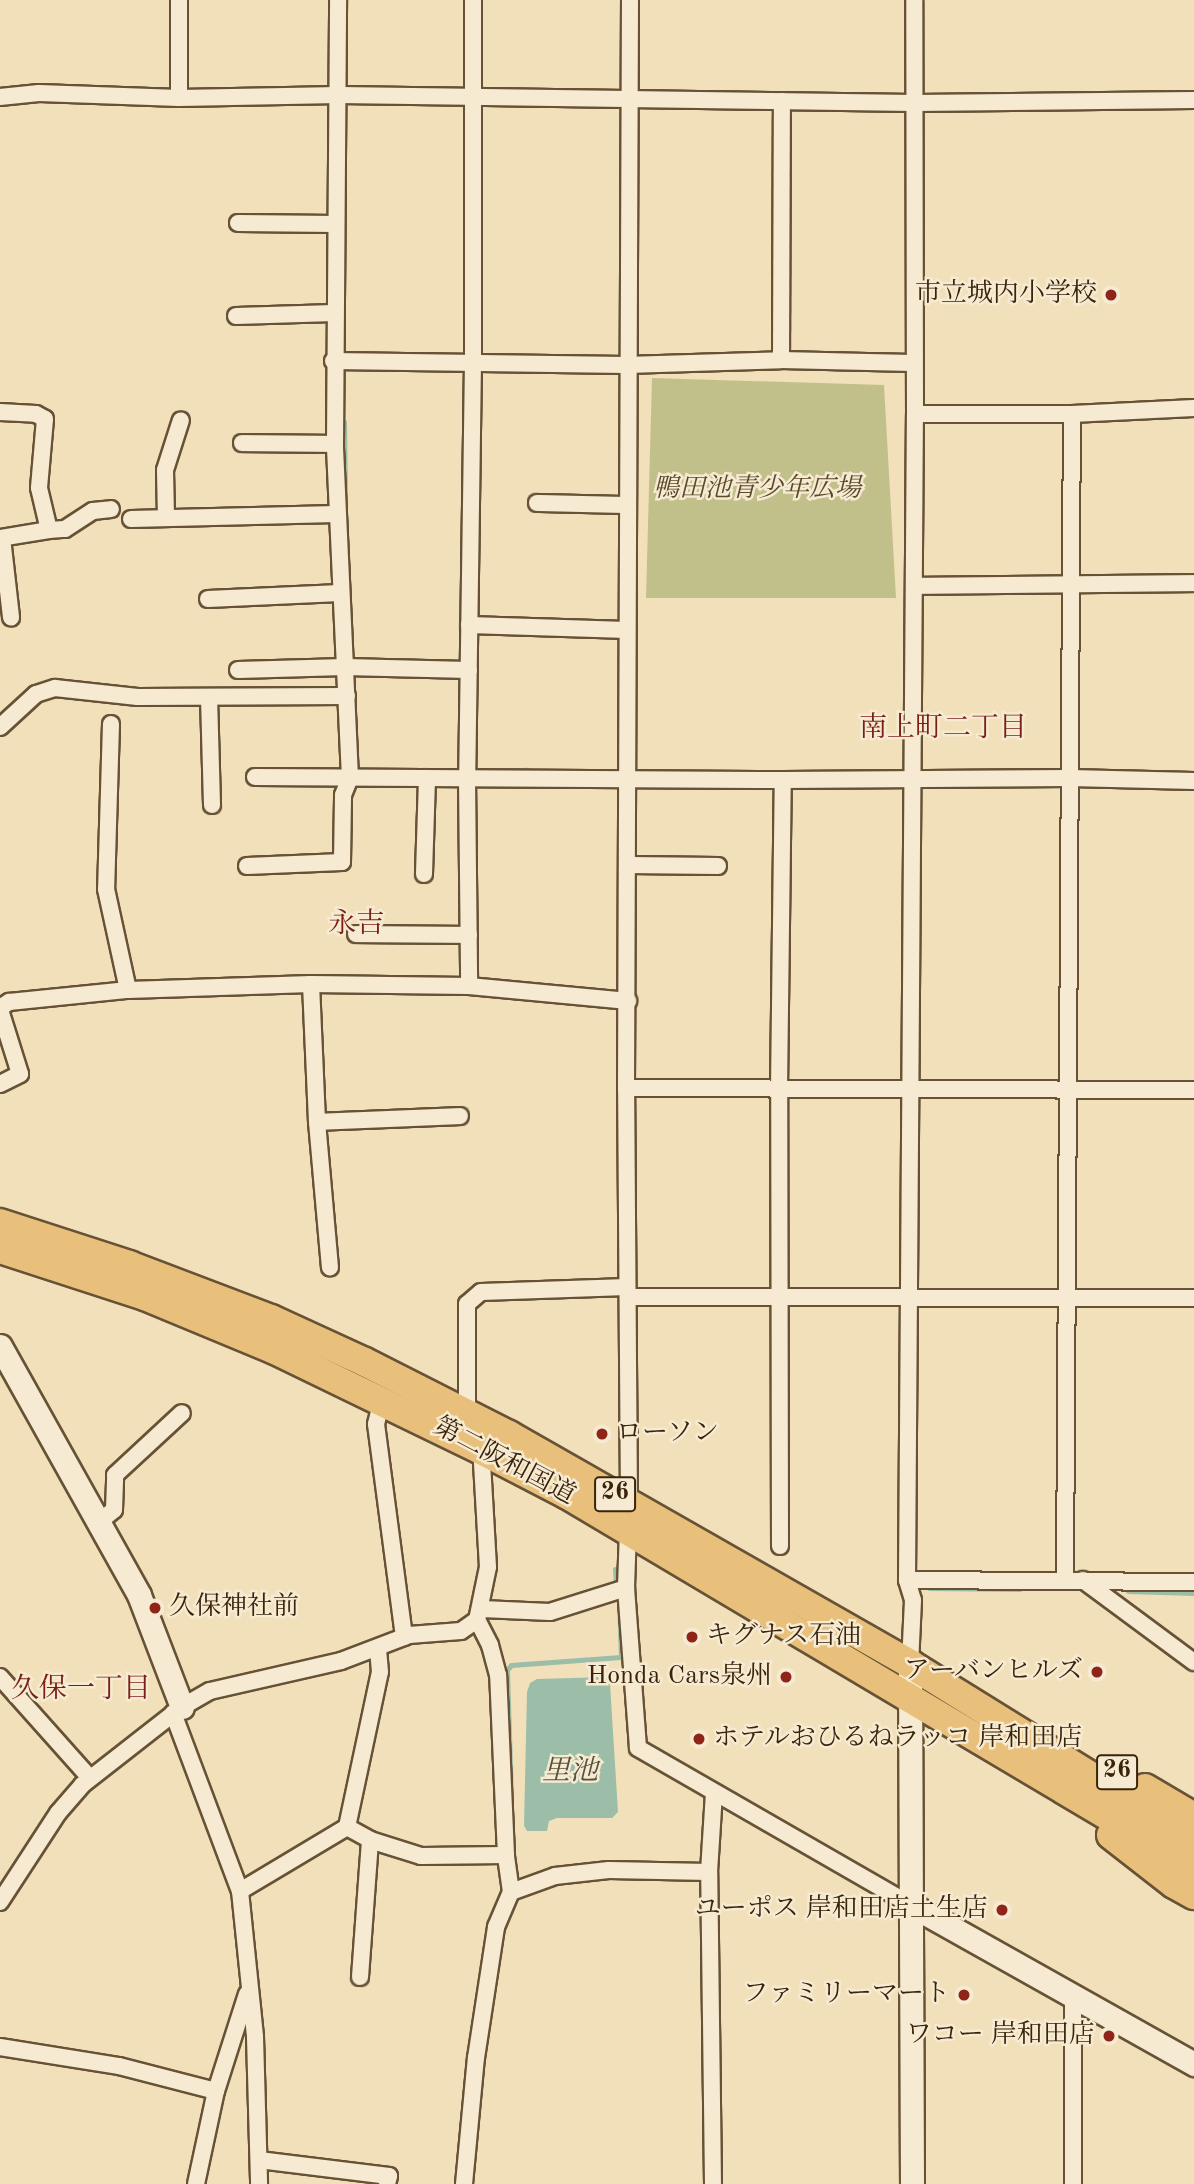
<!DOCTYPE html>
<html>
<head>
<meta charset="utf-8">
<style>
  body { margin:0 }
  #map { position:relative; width:1194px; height:2184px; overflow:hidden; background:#f1e0b9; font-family:"Old Standard TT","Noto Serif JP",serif }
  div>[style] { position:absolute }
  .green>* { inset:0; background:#c2c08a }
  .water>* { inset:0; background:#9cbea9 }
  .stream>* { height:5px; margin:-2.5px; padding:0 2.5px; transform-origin:2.5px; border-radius:2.5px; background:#9cbea9 }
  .roads { filter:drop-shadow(2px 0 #675236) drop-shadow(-2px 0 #675236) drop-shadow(0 2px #675236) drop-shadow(0 -2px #675236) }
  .street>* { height:16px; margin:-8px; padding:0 8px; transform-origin:8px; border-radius:8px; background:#f6ebd2 }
  .secondary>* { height:23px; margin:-11.5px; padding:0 11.5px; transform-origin:11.5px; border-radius:11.5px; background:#f6ebd2 }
  .highway>* { height:28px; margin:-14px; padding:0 14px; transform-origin:14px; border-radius:14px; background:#e8c07c }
  .dots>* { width:19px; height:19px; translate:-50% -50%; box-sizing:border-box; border:4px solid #f6ebd2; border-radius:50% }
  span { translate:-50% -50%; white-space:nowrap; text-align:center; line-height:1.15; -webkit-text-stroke:5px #f6ebd2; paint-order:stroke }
  .shield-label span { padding:2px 5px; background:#f6ebd2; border:2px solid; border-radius:5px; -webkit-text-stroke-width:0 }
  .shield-label { font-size:24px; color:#39230a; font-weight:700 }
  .poi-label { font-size:26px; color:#39230a }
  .right { translate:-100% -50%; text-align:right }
  .left { translate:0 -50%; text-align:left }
  .park-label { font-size:26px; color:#5b4a2a; font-style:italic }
  .street-label { font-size:26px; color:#39230a }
  .neighbourhood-label { font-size:28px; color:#7a1f14 }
  .water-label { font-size:28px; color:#57523a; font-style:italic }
</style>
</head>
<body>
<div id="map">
  <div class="green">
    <div style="clip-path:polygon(652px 378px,884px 385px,896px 598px,646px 598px)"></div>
  </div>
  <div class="water">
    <div style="clip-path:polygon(607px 1677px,610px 1684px,618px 1812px,612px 1818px,557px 1818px,549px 1821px,547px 1831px,527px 1831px,524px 1826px,527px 1692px,530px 1683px,537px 1679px)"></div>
  </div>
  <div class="stream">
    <div style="left:344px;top:422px;width:74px;rotate:89.2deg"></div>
    <div style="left:619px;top:743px;width:20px;rotate:-90deg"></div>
    <div style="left:491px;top:771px;width:36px;rotate:-2deg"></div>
    <div style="left:618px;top:994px;width:24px;rotate:-88deg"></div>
    <div style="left:615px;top:1569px;width:14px;rotate:86deg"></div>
    <div style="left:929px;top:1588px;width:91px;rotate:0.6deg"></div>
    <div style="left:1128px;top:1591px;width:66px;rotate:1.7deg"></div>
    <div style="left:511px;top:1798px;width:128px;rotate:-91.8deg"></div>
    <div style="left:507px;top:1670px;width:6px;rotate:-51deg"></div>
    <div style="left:511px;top:1665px;width:110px;rotate:-4.2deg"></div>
    <div style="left:621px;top:1657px;width:57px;rotate:-92deg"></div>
  </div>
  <div class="roads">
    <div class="street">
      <div style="left:473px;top:0;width:361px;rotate:90deg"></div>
      <div style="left:473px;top:361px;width:417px;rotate:90.8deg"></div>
      <div style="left:467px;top:778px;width:208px;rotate:89.4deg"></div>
      <div style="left:469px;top:986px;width:160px;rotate:5.4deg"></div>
      <div style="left:0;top:97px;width:39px;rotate:-6deg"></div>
      <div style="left:39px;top:93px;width:140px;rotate:2deg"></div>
      <div style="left:179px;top:98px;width:160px;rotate:-1.1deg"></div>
      <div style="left:339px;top:95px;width:575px;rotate:0.8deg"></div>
      <div style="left:914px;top:103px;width:280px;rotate:-0.6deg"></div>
      <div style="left:179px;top:98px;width:98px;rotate:-90deg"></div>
      <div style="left:238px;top:223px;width:98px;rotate:0.6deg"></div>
      <div style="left:236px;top:316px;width:98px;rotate:-1.8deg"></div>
      <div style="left:781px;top:360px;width:259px;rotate:-89.8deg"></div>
      <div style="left:333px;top:361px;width:293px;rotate:0.8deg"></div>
      <div style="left:626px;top:365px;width:155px;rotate:-1.8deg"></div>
      <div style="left:781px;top:360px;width:132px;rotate:1.3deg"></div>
      <div style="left:0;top:412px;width:36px;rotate:3deg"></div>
      <div style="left:36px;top:414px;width:10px;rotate:29deg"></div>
      <div style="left:45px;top:419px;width:69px;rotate:95deg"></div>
      <div style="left:39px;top:488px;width:43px;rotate:76.6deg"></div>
      <div style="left:49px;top:530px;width:50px;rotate:170.7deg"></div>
      <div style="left:915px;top:414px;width:157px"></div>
      <div style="left:1072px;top:414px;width:122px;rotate:-2.8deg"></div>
      <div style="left:242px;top:443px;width:93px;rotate:0.6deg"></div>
      <div style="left:537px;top:503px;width:90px;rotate:1.3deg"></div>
      <div style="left:166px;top:518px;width:48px;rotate:-91.2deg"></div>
      <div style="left:165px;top:470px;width:52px;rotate:-72.3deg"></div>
      <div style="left:131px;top:519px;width:205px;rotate:-1.4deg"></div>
      <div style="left:49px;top:530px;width:16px;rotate:-4deg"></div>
      <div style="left:65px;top:529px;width:33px;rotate:-33deg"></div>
      <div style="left:93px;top:511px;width:18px;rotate:-6deg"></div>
      <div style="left:2px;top:538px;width:80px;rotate:83.5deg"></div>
      <div style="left:914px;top:586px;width:280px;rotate:-0.6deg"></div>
      <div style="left:208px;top:599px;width:132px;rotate:-2.6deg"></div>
      <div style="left:469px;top:625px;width:158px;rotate:1.8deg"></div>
      <div style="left:238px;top:670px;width:107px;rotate:-1.6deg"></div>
      <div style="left:345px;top:667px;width:124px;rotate:1.4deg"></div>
      <div style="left:209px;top:697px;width:108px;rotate:88.4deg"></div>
      <div style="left:111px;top:724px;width:165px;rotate:91.7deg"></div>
      <div style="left:106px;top:889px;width:103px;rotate:77.7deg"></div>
      <div style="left:0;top:727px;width:49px;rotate:-42.5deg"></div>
      <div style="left:36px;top:694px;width:20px;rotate:-18deg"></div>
      <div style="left:55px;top:688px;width:83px;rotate:6.2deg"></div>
      <div style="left:138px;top:697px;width:209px;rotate:-0.3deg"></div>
      <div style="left:255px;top:777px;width:528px;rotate:0.33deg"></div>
      <div style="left:783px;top:780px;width:287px;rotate:-0.4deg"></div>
      <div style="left:1070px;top:778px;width:124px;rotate:1.4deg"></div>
      <div style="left:628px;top:865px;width:90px;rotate:0.6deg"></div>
      <div style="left:247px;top:866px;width:95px;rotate:-2.4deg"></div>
      <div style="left:342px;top:862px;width:67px;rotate:-89.1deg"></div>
      <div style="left:343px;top:795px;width:18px;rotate:-68deg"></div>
      <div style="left:350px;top:778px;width:334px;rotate:-92.6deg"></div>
      <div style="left:335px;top:444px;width:444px;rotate:-89.6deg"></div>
      <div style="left:424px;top:874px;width:96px;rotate:-88.2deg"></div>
      <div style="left:356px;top:934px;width:113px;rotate:0.5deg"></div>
      <div style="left:311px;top:984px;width:138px;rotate:87.5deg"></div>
      <div style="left:317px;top:1122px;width:146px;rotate:84.9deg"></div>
      <div style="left:0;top:1008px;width:11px;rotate:-34deg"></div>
      <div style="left:9px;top:1002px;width:120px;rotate:-5.8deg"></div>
      <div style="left:128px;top:990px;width:183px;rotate:-1.9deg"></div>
      <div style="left:311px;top:984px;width:158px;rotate:0.7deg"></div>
      <div style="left:0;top:1010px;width:67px;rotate:72.6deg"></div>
      <div style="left:20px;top:1074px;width:22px;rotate:153deg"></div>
      <div style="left:626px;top:1088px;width:568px;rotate:0.2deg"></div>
      <div style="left:317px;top:1122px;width:143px;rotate:-2.4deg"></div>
      <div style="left:628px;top:1297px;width:566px;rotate:0.1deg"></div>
      <div style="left:382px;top:1400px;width:25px;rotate:104deg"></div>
      <div style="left:376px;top:1424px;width:215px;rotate:82.5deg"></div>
      <div style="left:467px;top:1417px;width:113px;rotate:-90deg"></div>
      <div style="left:467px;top:1304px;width:18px;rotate:-41deg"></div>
      <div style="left:481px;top:1292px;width:146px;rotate:-2deg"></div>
      <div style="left:629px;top:1502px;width:414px;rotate:-90.4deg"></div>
      <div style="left:626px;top:1088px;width:1088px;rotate:-89.79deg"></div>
      <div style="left:99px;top:1522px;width:19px;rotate:-39deg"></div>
      <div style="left:114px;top:1510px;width:35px;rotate:-88deg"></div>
      <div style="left:115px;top:1475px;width:91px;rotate:-42.8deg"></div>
      <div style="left:628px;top:1530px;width:58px;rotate:92deg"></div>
      <div style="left:626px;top:1588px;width:160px;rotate:85.7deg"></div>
      <div style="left:638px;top:1748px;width:315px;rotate:29.9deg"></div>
      <div style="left:780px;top:1546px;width:457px;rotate:-90.1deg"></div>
      <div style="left:779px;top:1089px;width:309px;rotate:-89.3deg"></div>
      <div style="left:907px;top:1580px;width:287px;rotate:0.4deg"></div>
      <div style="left:1065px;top:1580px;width:1166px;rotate:-89.66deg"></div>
      <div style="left:1083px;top:1580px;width:138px;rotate:36.5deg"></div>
      <div style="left:482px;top:1609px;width:68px;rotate:2.5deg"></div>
      <div style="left:550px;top:1612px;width:80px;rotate:-17.5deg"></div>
      <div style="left:910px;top:1664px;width:64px;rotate:-87.3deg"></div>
      <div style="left:913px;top:1600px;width:21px;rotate:-107deg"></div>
      <div style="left:907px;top:1580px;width:1166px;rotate:-89.61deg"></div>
      <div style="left:915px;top:414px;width:414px;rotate:-90.1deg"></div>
      <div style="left:0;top:1677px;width:135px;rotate:48.3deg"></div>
      <div style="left:173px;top:1713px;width:190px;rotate:69.4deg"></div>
      <div style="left:240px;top:1891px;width:147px;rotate:84.1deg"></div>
      <div style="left:255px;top:2037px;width:147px;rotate:88.4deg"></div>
      <div style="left:347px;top:1827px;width:158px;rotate:-78deg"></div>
      <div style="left:380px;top:1672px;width:23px;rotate:-95deg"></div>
      <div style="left:240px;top:1891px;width:125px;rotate:-30.9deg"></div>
      <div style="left:347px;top:1827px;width:26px;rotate:29deg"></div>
      <div style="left:370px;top:1840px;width:53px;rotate:17.4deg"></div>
      <div style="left:421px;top:1856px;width:85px;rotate:-0.7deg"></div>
      <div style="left:511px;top:1892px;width:47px;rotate:-20deg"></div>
      <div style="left:555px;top:1876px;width:54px;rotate:-6.3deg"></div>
      <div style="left:609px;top:1870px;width:100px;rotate:1.1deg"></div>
      <div style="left:0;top:1902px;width:106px;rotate:-56.9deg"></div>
      <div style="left:58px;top:1813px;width:37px;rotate:-49deg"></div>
      <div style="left:82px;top:1785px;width:127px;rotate:-38deg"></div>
      <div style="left:182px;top:1707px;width:32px;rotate:-30deg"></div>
      <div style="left:210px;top:1691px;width:134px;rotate:-12.9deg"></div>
      <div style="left:341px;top:1661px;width:73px;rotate:-20.9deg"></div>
      <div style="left:409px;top:1635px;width:52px;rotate:-4.4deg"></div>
      <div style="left:461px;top:1631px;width:19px;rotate:-35deg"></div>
      <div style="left:477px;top:1620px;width:54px;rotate:-78.3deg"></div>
      <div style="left:488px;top:1567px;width:121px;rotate:-93.3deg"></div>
      <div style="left:360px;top:1977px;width:137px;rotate:-85.8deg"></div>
      <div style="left:1073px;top:1997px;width:187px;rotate:90deg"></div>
      <div style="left:0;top:2047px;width:121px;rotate:9.1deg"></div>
      <div style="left:119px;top:2066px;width:100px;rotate:14.5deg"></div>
      <div style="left:259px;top:2160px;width:131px;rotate:7deg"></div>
      <div style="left:389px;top:2176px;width:8px;rotate:104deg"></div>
      <div style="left:196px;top:2184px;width:95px;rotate:-77.9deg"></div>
      <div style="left:216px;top:2091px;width:102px;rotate:-72.3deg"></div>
      <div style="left:464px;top:2184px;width:127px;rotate:-84.6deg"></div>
      <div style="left:476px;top:2058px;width:133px;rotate:-81.3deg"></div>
      <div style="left:496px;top:1927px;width:38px;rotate:-67deg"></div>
      <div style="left:511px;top:1892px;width:37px;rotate:-98deg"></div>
      <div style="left:506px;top:1855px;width:180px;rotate:-92.5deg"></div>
      <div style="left:498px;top:1675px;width:31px;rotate:-105deg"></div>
      <div style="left:490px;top:1645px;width:28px;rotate:-117deg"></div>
      <div style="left:713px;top:2184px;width:312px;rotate:-90.7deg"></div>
      <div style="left:709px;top:1872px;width:79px;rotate:-86.4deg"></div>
    </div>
    <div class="secondary">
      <div style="left:0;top:1346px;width:285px;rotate:60.8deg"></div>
      <div style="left:139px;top:1595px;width:120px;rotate:69deg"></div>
      <div style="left:910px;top:1664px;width:520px;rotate:89.78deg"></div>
      <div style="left:911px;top:1905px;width:325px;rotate:29.3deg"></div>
    </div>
    <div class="highway">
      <div style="left:0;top:1223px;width:136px;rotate:18deg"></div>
      <div style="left:129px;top:1265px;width:152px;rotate:20.8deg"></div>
      <div style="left:271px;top:1319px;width:103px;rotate:24.6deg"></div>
      <div style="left:365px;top:1362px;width:161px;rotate:26.9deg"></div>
      <div style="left:509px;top:1435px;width:462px;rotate:29.7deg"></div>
      <div style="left:910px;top:1664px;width:334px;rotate:31.8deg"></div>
      <div style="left:0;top:1249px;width:152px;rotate:18deg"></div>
      <div style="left:145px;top:1296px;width:141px;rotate:22.6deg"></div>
      <div style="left:275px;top:1350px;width:231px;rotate:25.9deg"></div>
      <div style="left:483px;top:1451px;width:93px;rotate:27.4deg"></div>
      <div style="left:566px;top:1494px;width:730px;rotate:30.71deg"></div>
      <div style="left:1145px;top:1788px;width:57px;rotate:30.6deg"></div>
      <div style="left:1111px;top:1835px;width:80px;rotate:37.9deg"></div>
      <div style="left:1174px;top:1884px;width:23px;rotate:29deg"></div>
    </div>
  </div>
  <div class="dots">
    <div style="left:1111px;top:295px;background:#8f2418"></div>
    <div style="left:602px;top:1434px;background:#8f2418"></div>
    <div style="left:155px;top:1608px;background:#8f2418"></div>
    <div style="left:692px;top:1637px;background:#8f2418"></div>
    <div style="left:1097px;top:1672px;background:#8f2418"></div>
    <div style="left:786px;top:1677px;background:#8f2418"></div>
    <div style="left:699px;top:1739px;background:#8f2418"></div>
    <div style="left:1002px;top:1910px;background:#8f2418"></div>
    <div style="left:964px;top:1995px;background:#8f2418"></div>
    <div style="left:1109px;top:2036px;background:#8f2418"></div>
  </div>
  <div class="shield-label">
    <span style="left:615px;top:1494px">26</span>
    <span style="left:1117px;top:1772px">26</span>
  </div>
  <div class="poi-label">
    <span class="right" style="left:1097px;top:295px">市立城内小学校</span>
    <span class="left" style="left:616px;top:1434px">ローソン</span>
    <span class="left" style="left:169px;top:1608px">久保神社前</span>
    <span class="left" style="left:706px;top:1637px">キグナス石油</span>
    <span class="right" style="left:1083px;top:1672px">アーバンヒルズ</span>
    <span class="right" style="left:772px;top:1677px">Honda Cars泉州</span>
    <span class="left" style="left:713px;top:1739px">ホテルおひるねラッコ 岸和田店</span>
    <span class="right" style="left:988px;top:1910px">ユーポス 岸和田店土生店</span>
    <span class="right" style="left:950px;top:1995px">ファミリーマート</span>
    <span class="right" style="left:1095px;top:2036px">ワコー 岸和田店</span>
  </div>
  <div class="park-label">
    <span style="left:757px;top:490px">鴨田池青少年広場</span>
  </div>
  <div class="street-label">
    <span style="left:504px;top:1462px;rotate:28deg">第二阪和国道</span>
  </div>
  <div class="neighbourhood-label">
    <span style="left:943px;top:729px">南上町二丁目</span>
    <span style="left:356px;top:925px">永吉</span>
    <span style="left:81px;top:1690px">久保一丁目</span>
  </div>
  <div class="water-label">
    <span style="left:570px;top:1772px">里池</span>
  </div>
</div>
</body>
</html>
